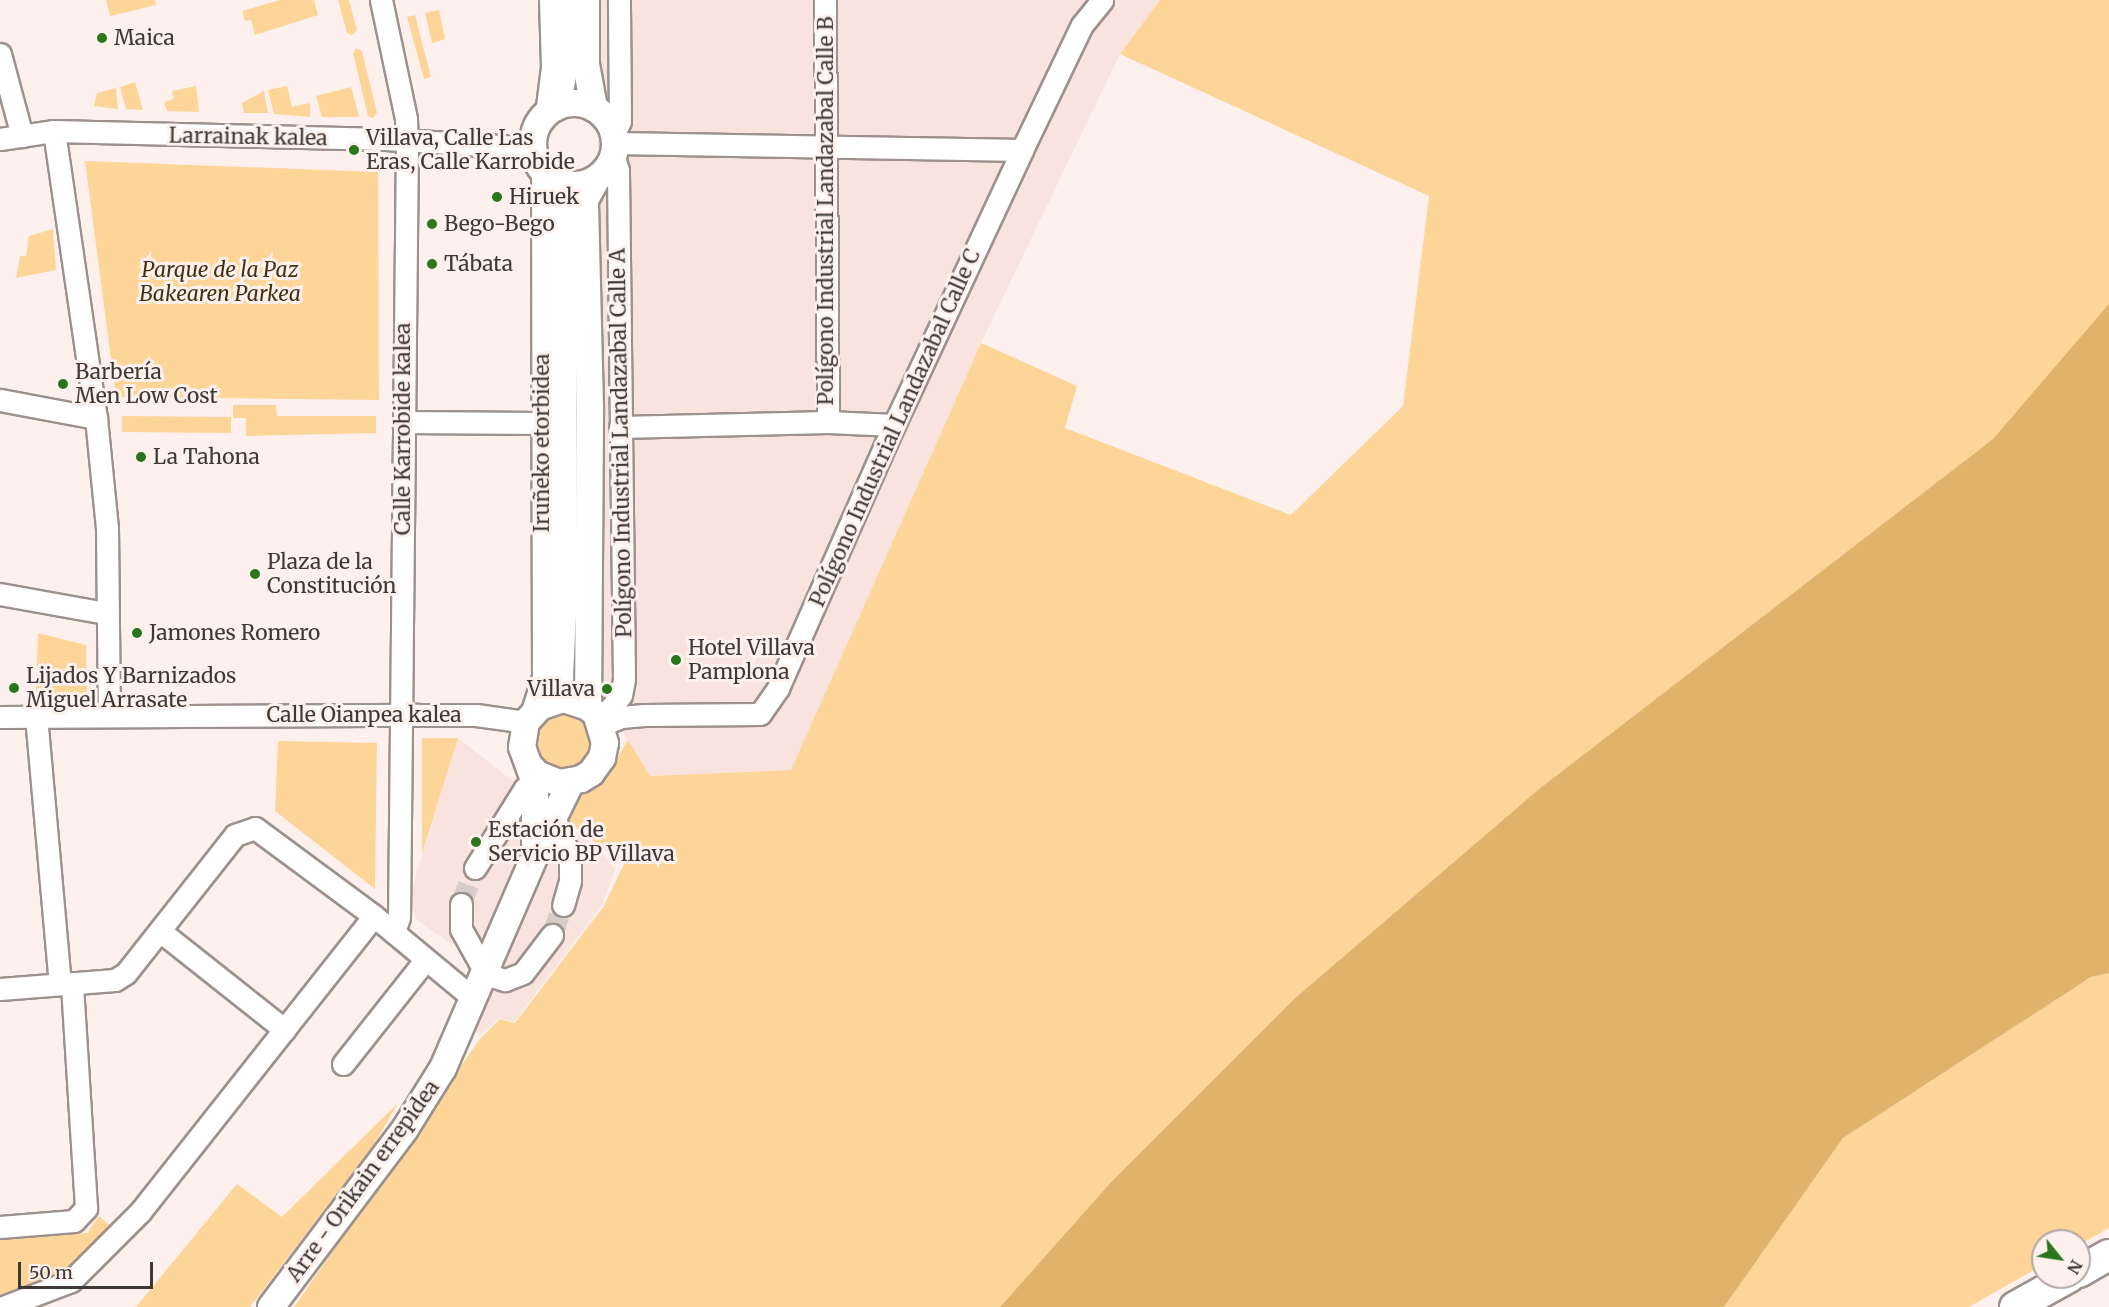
<!DOCTYPE html>
<html>
<head>
<meta charset="utf-8">
<style>
  body { margin:0 }
  #map { position:relative; width:2109px; height:1307px; overflow:hidden; background:#fef1ed; font-family:Merriweather,serif }
  div>[style] { position:absolute }
  .built>* { inset:0; background:#f9e3de }
  .green>* { inset:0; background:#fdd599 }
  .round { border-radius:50% }
  .forest>* { inset:0; background:#e0b26c }
  .minor-tunnel>* { height:21px; margin-top:-10.5px; transform-origin:0; background:repeating-linear-gradient(90deg,#d8ccc9 0 21px,transparent 0 31px) }
  .roads { filter:drop-shadow(2px 0 #9d918e) drop-shadow(-2px 0 #9d918e) drop-shadow(0 2px #9d918e) drop-shadow(0 -2px #9d918e) }
  .minor>* { height:21px; margin:-10.5px; padding:0 10.5px; transform-origin:10.5px; border-radius:10.5px; background:#fff }
  .major>* { height:26px; margin:-13px; padding:0 13px; transform-origin:13px; border-radius:13px; background:#fff }
  .major>.ring { margin:-13px; padding:0; box-sizing:content-box; background:none; border:26px solid #fff; border-radius:50% }
  .highway>* { height:30px; margin:-15px; padding:0 15px; transform-origin:15px; border-radius:15px; background:#fff }
  .dots>* { width:16px; height:16px; translate:-50% -50%; box-sizing:border-box; border:3px solid #fef1ed; border-radius:50% }
  span { translate:-50% -50%; white-space:nowrap; text-align:center; line-height:1.15; -webkit-text-stroke:6px #fef1ed; paint-order:stroke }
  .poi-label { font-size:21px; color:#3e3937 }
  .left { translate:0 -50%; text-align:left }
  .right { translate:-100% -50%; text-align:right }
  .street-label { font-size:21px; color:#3e3937 }
  .park-label { font-size:21px; color:#443112; font-style:italic }
  .north { position:absolute; left:2031px; top:1229px; width:60px; height:60px; box-sizing:border-box; background:#fef1ed; border:2px solid #b1a7a4; border-radius:50%; rotate:120deg; font-size:16px; font-weight:700; line-height:24px; text-align:center; color:#3e3937 }
  .north::after { content:''; display:block; margin:auto; width:21px; height:27px; background:#2a761d; clip-path:polygon(50% 0,100% 100%,50% 72%,0 100%) }
  .scale { position:absolute; left:18px; top:1262px; width:135px; height:27px; box-sizing:border-box; border:3px solid #3e3937; border-top:0; padding-left:8px; font-size:18px; line-height:21px; white-space:nowrap; color:#3e3937; -webkit-text-stroke:4px #fef1ed; paint-order:stroke }
</style>
</head>
<body>
<div id="map">
  <div class="built">
    <div style="clip-path:polygon(598px 0,1160px 0,1120px 54px,981px 343px,791px 770px,649px 776px,592px 681px,598px 416px)"></div>
    <div style="clip-path:polygon(458px 738px,522px 788px,524px 849px,489px 949px,451px 944px,417px 920px,408px 902px)"></div>
    <div style="clip-path:polygon(558px 820px,595px 845px,615px 869px,602px 905px,514px 1022px,500px 1018px,480px 1035px,476px 1032px,545px 865px)"></div>
  </div>
  <div class="green">
    <div style="clip-path:polygon(106px 0,155px 0,156px 5px,110px 16px)"></div>
    <div style="clip-path:polygon(280px 0,314px 0,318px 15px,255px 35px,251px 20px,245px 21px,242px 11px)"></div>
    <div style="clip-path:polygon(338px 0,349px 0,357px 30px,352px 35px,347px 33px)"></div>
    <div style="clip-path:polygon(1160px 0,2109px 0,2109px 305px,1993px 439px,1539px 789px,1294px 999px,1112px 1181px,1000px 1307px,294px 1307px,479px 1040px,500px 1019px,515px 1023px,604px 906px,624px 864px,561px 817px,572px 802px,608px 773px,628px 740px,650px 776px,791px 770px,981px 343px,1077px 386px,1065px 428px,1291px 515px,1403px 406px,1429px 196px,1120px 54px)"></div>
    <div style="clip-path:polygon(439px 10px,445px 39px,432px 43px,425px 13px)"></div>
    <div style="clip-path:polygon(415px 15px,431px 77px,424px 79px,407px 17px)"></div>
    <div style="clip-path:polygon(356px 48px,362px 51px,377px 113px,373px 118px,368px 116px,353px 53px)"></div>
    <div style="clip-path:polygon(135px 82px,143px 110px,126px 109px,120px 87px)"></div>
    <div style="clip-path:polygon(196px 86px,199px 112px,167px 111px,164px 102px,174px 99px,172px 91px)"></div>
    <div style="clip-path:polygon(287px 86px,292px 107px,310px 103px,310px 117px,274px 114px,268px 90px)"></div>
    <div style="clip-path:polygon(351px 87px,359px 117px,322px 117px,316px 96px)"></div>
    <div style="clip-path:polygon(116px 88px,118px 109px,94px 106px,97px 93px)"></div>
    <div style="clip-path:polygon(264px 91px,268px 113px,244px 113px,242px 103px)"></div>
    <div style="clip-path:polygon(85px 161px,378px 172px,379px 400px,116px 397px)"></div>
    <div style="clip-path:polygon(53px 229px,56px 270px,16px 278px,20px 256px,26px 256px,29px 236px)"></div>
    <div style="clip-path:polygon(233px 405px,276px 405px,277px 416px,376px 416px,376px 433px,246px 436px,246px 418px,233px 418px)"></div>
    <div style="clip-path:polygon(122px 416px,231px 417px,231px 433px,122px 432px)"></div>
    <div style="clip-path:polygon(38px 633px,86px 645px,87px 695px,36px 692px)"></div>
    <div class="round" style="left:537px;top:714px;width:54px;height:54px"></div>
    <div style="clip-path:polygon(422px 738px,458px 738px,422px 854px)"></div>
    <div style="clip-path:polygon(278px 741px,377px 743px,375px 889px,275px 811px)"></div>
    <div style="clip-path:polygon(2109px 973px,2109px 1228px,2079px 1245px,2079px 1241px,2043px 1241px,2043px 1265px,1969px 1307px,1724px 1307px,1843px 1138px,2091px 977px)"></div>
    <div style="clip-path:polygon(398px 1103px,372px 1148px,250px 1307px,136px 1307px,237px 1184px,282px 1217px)"></div>
    <div style="clip-path:polygon(99px 1216px,113px 1228px,78px 1268px,0 1303px,0 1239px,87px 1233px)"></div>
  </div>
  <div class="forest">
    <div style="clip-path:polygon(2109px 304px,2109px 973px,2091px 977px,1843px 1138px,1724px 1307px,1000px 1307px,1112px 1181px,1294px 999px,1539px 789px,1993px 439px)"></div>
  </div>
  <div class="minor-tunnel">
    <div style="left:461px;top:904px;width:39px;rotate:-69deg"></div>
    <div style="left:552px;top:935px;width:32px;rotate:-70deg"></div>
  </div>
  <div class="roads">
    <div class="minor">
      <div style="left:381px;top:0;width:122px;rotate:78.1deg"></div>
      <div style="left:406px;top:119px;width:23px;rotate:88deg"></div>
      <div style="left:407px;top:142px;width:775px;rotate:90.59deg"></div>
      <div style="left:399px;top:917px;width:16px;rotate:108deg"></div>
      <div style="left:825px;top:0;width:422px;rotate:89.6deg"></div>
      <div style="left:0;top:54px;width:85px;rotate:75deg"></div>
      <div style="left:546px;top:114px;width:47px;rotate:-82.7deg"></div>
      <div style="left:552px;top:67px;width:67px;rotate:-91.7deg"></div>
      <div style="left:54px;top:131px;width:290px;rotate:81.7deg"></div>
      <div style="left:96px;top:418px;width:111px;rotate:84.3deg"></div>
      <div style="left:107px;top:528px;width:186px;rotate:89.4deg"></div>
      <div style="left:614px;top:133px;width:13px;rotate:-63deg"></div>
      <div style="left:620px;top:121px;width:121px;rotate:-90.5deg"></div>
      <div style="left:0;top:139px;width:55px;rotate:-8.4deg"></div>
      <div style="left:54px;top:131px;width:331px;rotate:1.4deg"></div>
      <div style="left:385px;top:139px;width:148px;rotate:3.5deg"></div>
      <div style="left:616px;top:143px;width:406px;rotate:1deg"></div>
      <div style="left:0;top:400px;width:98px;rotate:10.6deg"></div>
      <div style="left:403px;top:422px;width:137px;rotate:0.4deg"></div>
      <div style="left:620px;top:427px;width:208px;rotate:-1.4deg"></div>
      <div style="left:828px;top:422px;width:66px;rotate:2.6deg"></div>
      <div style="left:0;top:594px;width:108px;rotate:10.2deg"></div>
      <div style="left:531px;top:714px;width:39px;rotate:-72deg"></div>
      <div style="left:543px;top:677px;width:507px;rotate:-90.11deg"></div>
      <div style="left:36px;top:716px;width:269px;rotate:84.9deg"></div>
      <div style="left:0;top:717px;width:418px;rotate:-0.3deg"></div>
      <div style="left:418px;top:715px;width:58px"></div>
      <div style="left:476px;top:715px;width:50px;rotate:8deg"></div>
      <div style="left:600px;top:721px;width:33px;rotate:-51deg"></div>
      <div style="left:621px;top:695px;width:16px;rotate:-79deg"></div>
      <div style="left:624px;top:679px;width:509px;rotate:-90.68deg"></div>
      <div style="left:618px;top:170px;width:14px;rotate:-107deg"></div>
      <div style="left:602px;top:725px;width:21px;rotate:-23deg"></div>
      <div style="left:621px;top:717px;width:23px;rotate:-5deg"></div>
      <div style="left:644px;top:715px;width:116px;rotate:-0.5deg"></div>
      <div style="left:760px;top:714px;width:32px;rotate:-55deg"></div>
      <div style="left:778px;top:688px;width:287px;rotate:-66.2deg"></div>
      <div style="left:894px;top:425px;width:303px;rotate:-65deg"></div>
      <div style="left:1022px;top:150px;width:139px;rotate:-64.4deg"></div>
      <div style="left:1082px;top:25px;width:32px;rotate:-51deg"></div>
      <div style="left:553px;top:815px;width:44px;rotate:67.5deg"></div>
      <div style="left:570px;top:856px;width:25px;rotate:90deg"></div>
      <div style="left:570px;top:881px;width:25px;rotate:106deg"></div>
      <div style="left:475px;top:868px;width:94px;rotate:-58deg"></div>
      <div style="left:525px;top:788px;width:11px;rotate:-27deg"></div>
      <div style="left:461px;top:904px;width:25px;rotate:90deg"></div>
      <div style="left:461px;top:929px;width:51px;rotate:60.9deg"></div>
      <div style="left:486px;top:974px;width:20px;rotate:18deg"></div>
      <div style="left:505px;top:980px;width:19px;rotate:-21deg"></div>
      <div style="left:523px;top:973px;width:48px;rotate:-52.7deg"></div>
      <div style="left:160px;top:931px;width:159px;rotate:38.4deg"></div>
      <div style="left:0;top:989px;width:115px;rotate:-4.5deg"></div>
      <div style="left:115px;top:980px;width:13px;rotate:-32deg"></div>
      <div style="left:126px;top:973px;width:176px;rotate:-51.7deg"></div>
      <div style="left:235px;top:835px;width:21px;rotate:-19deg"></div>
      <div style="left:255px;top:828px;width:148px;rotate:36.5deg"></div>
      <div style="left:374px;top:916px;width:130px;rotate:39.7deg"></div>
      <div style="left:343px;top:1064px;width:132px;rotate:-51.7deg"></div>
      <div style="left:0;top:1227px;width:74px;rotate:-4.6deg"></div>
      <div style="left:74px;top:1221px;width:18px;rotate:-47deg"></div>
      <div style="left:86px;top:1208px;width:225px;rotate:-93.6deg"></div>
      <div style="left:3px;top:1307px;width:73px;rotate:-20.9deg"></div>
      <div style="left:71px;top:1281px;width:98px;rotate:-45deg"></div>
      <div style="left:140px;top:1212px;width:377px;rotate:-51.7deg"></div>
    </div>
    <div class="major">
      <div style="left:586px;top:0;width:64px;rotate:90deg"></div>
      <div style="left:586px;top:64px;width:45px;rotate:79.7deg"></div>
      <div class="ring" style="left:533px;top:103px;width:56px;height:56px"></div>
      <div style="left:557px;top:107px;width:43px;rotate:-79.2deg"></div>
      <div style="left:565px;top:65px;width:65px;rotate:-90.9deg"></div>
      <div style="left:548px;top:702px;width:28px;rotate:-64deg"></div>
      <div style="left:560px;top:677px;width:84px;rotate:-87.3deg"></div>
      <div style="left:564px;top:593px;width:385px;rotate:-90.1deg"></div>
      <div style="left:563px;top:208px;width:25px;rotate:-99deg"></div>
      <div style="left:588px;top:707px;width:300px;rotate:-89.6deg"></div>
      <div style="left:590px;top:407px;width:207px;rotate:-91.4deg"></div>
      <div style="left:585px;top:200px;width:23px;rotate:-61deg"></div>
      <div style="left:529px;top:765px;width:12px;rotate:48deg"></div>
      <div style="left:537px;top:774px;width:24px;rotate:22deg"></div>
      <div style="left:559px;top:783px;width:22px;rotate:-10deg"></div>
      <div style="left:581px;top:779px;width:12px;rotate:-31deg"></div>
      <div style="left:591px;top:773px;width:19px;rotate:-54deg"></div>
      <div style="left:602px;top:758px;width:15px;rotate:-79deg"></div>
      <div style="left:605px;top:743px;width:30px;rotate:-107deg"></div>
      <div style="left:596px;top:714px;width:11px;rotate:-139deg"></div>
      <div style="left:588px;top:707px;width:26px;rotate:-162deg"></div>
      <div style="left:563px;top:699px;width:24px;rotate:161deg"></div>
      <div style="left:540px;top:707px;width:21px;rotate:133deg"></div>
      <div style="left:526px;top:722px;width:25px;rotate:99deg"></div>
      <div style="left:522px;top:747px;width:38px;rotate:70deg"></div>
      <div style="left:535px;top:783px;width:61px;rotate:90deg"></div>
      <div style="left:271px;top:1307px;width:223px;rotate:-53deg"></div>
      <div style="left:405px;top:1129px;width:72px;rotate:-58.1deg"></div>
      <div style="left:443px;top:1068px;width:234px;rotate:-66.6deg"></div>
      <div style="left:536px;top:853px;width:79px;rotate:-63.8deg"></div>
    </div>
    <div class="highway">
      <div style="left:2079px;top:1272px;width:34px;rotate:-30deg"></div>
      <div style="left:2015px;top:1307px;width:62px;rotate:-29.1deg"></div>
    </div>
  </div>
  <div class="dots">
    <div style="left:102px;top:38px;background:#2a761d"></div>
    <div style="left:354px;top:150px;background:#2a761d"></div>
    <div style="left:497px;top:197px;background:#2a761d"></div>
    <div style="left:432px;top:224px;background:#2a761d"></div>
    <div style="left:432px;top:264px;background:#2a761d"></div>
    <div style="left:63px;top:384px;background:#2a761d"></div>
    <div style="left:141px;top:457px;background:#2a761d"></div>
    <div style="left:255px;top:574px;background:#2a761d"></div>
    <div style="left:137px;top:633px;background:#2a761d"></div>
    <div style="left:676px;top:660px;background:#2a761d"></div>
    <div style="left:14px;top:688px;background:#2a761d"></div>
    <div style="left:607px;top:689px;background:#2a761d"></div>
    <div style="left:476px;top:842px;background:#2a761d"></div>
  </div>
  <div class="poi-label">
    <span class="left" style="left:114px;top:38px">Maica</span>
    <span class="left" style="left:366px;top:150px">Villava, Calle Las<br>Eras, Calle Karrobide</span>
    <span class="left" style="left:509px;top:197px">Hiruek</span>
    <span class="left" style="left:444px;top:224px">Bego-Bego</span>
    <span class="left" style="left:444px;top:264px">Tábata</span>
    <span class="left" style="left:75px;top:384px">Barbería<br>Men Low Cost</span>
    <span class="left" style="left:153px;top:457px">La Tahona</span>
    <span class="left" style="left:267px;top:574px">Plaza de la<br>Constitución</span>
    <span class="left" style="left:149px;top:633px">Jamones Romero</span>
    <span class="left" style="left:688px;top:660px">Hotel Villava<br>Pamplona</span>
    <span class="left" style="left:26px;top:688px">Lijados Y Barnizados<br>Miguel Arrasate</span>
    <span class="right" style="left:595px;top:689px">Villava</span>
    <span class="left" style="left:488px;top:842px">Estación de<br>Servicio BP Villava</span>
  </div>
  <div class="street-label">
    <span style="left:248px;top:137px;rotate:1deg">Larrainak kalea</span>
    <span style="left:826px;top:211px;rotate:-90deg">Polígono Industrial Landazabal Calle B</span>
    <span style="left:895px;top:428px;rotate:-66deg">Polígono Industrial Landazabal Calle C</span>
    <span style="left:403px;top:429px;rotate:-90deg">Calle Karrobide kalea</span>
    <span style="left:542px;top:443px;rotate:-90deg">Iruñeko etorbidea</span>
    <span style="left:621px;top:443px;rotate:-91deg">Polígono Industrial Landazabal Calle A</span>
    <span style="left:364px;top:715px">Calle Oianpea kalea</span>
    <span style="left:363px;top:1181px;rotate:-54deg">Arre - Orikain errepidea</span>
  </div>
  <div class="park-label">
    <span style="left:220px;top:282px">Parque de la Paz<br>Bakearen Parkea</span>
  </div>
  <div class="north">N</div>
  <div class="scale">50 m</div>
</div>
</body>
</html>
